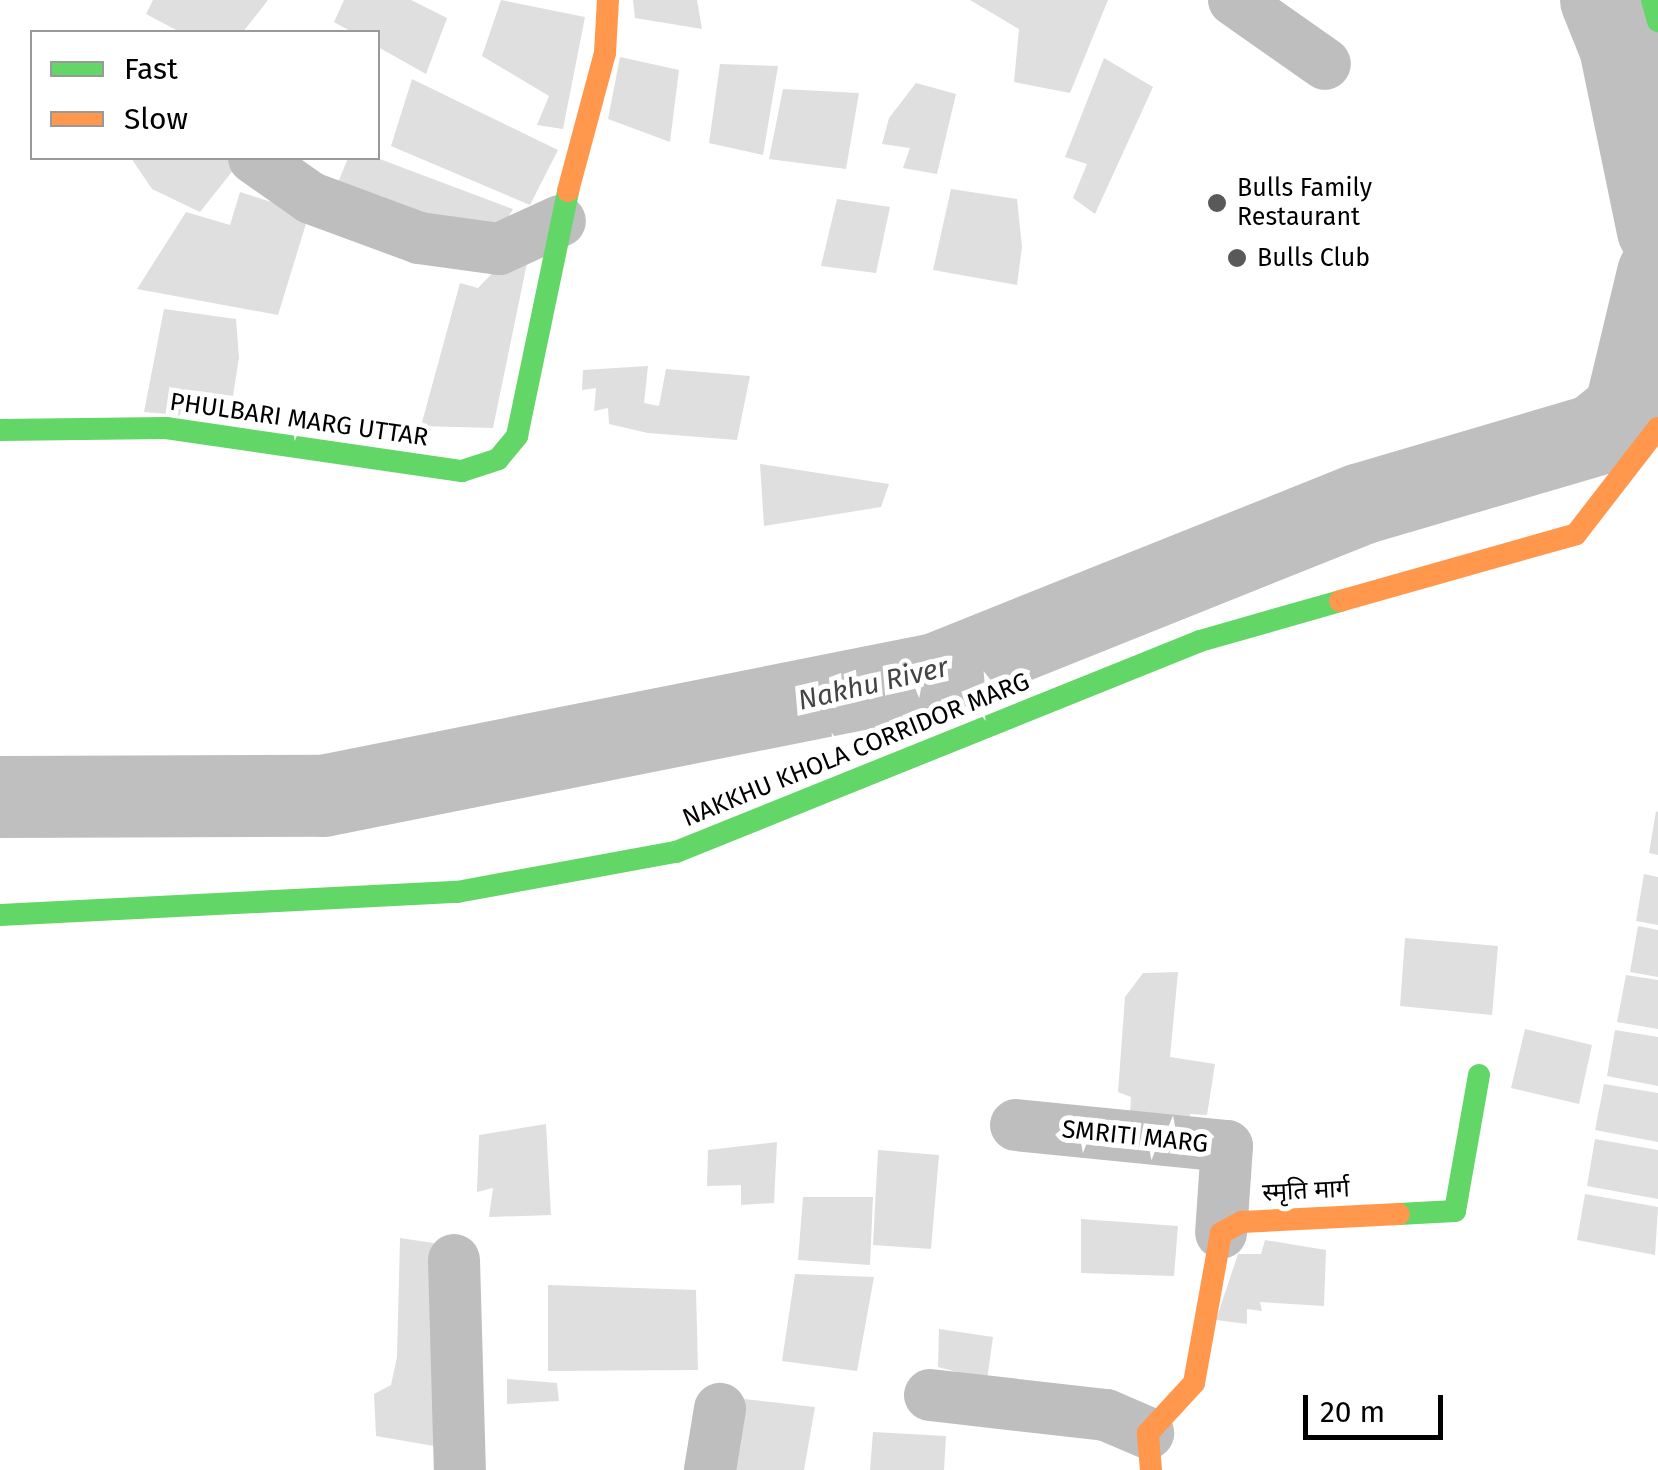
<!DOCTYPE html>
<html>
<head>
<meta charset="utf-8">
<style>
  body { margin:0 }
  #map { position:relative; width:1658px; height:1470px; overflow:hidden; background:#fff; font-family:"Fira Sans","Noto Sans Devanagari",sans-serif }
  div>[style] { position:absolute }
  .river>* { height:82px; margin:-41px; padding:0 41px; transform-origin:41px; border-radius:41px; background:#bfbfbf }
  .building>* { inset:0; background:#dfdfdf }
  .street>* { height:52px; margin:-26px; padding:0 26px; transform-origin:26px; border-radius:26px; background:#bebebe }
  .fast>* { height:22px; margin:-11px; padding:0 11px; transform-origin:11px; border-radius:11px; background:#63d668 }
  .slow>* { height:22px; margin:-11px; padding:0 11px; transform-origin:11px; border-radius:11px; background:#ff974d }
  .dots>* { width:28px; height:28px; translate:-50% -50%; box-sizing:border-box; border:5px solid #fff; border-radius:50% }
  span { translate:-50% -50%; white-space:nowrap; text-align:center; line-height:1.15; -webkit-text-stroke:10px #fff; paint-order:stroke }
  .poi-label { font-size:25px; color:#000 }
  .left { translate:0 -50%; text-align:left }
  .street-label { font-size:25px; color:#000 }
  .water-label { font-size:28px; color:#444; font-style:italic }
  .legend { position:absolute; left:30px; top:30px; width:350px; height:130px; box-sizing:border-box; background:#fff; border:2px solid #999; margin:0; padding:12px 18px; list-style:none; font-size:30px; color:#000 }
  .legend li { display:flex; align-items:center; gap:20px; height:50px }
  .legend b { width:50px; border:2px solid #999 }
  .scale { position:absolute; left:1303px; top:1395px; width:140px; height:45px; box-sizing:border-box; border:5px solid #000; border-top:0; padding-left:12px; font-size:30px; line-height:35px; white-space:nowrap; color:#000; -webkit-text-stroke:8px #fff; paint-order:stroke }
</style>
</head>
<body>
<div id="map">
  <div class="river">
    <div style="left:1601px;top:0;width:51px;rotate:68deg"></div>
    <div style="left:1620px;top:47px;width:187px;rotate:78.3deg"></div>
    <div style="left:0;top:797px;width:323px;rotate:-0.2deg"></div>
    <div style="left:323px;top:796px;width:625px;rotate:-11.26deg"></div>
    <div style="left:936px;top:674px;width:458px;rotate:-21.8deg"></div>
    <div style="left:1361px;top:504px;width:244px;rotate:-16.4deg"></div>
    <div style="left:1595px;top:435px;width:38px;rotate:-39deg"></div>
    <div style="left:1625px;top:411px;width:141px;rotate:-76.5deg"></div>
  </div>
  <div class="building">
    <div style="clip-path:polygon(153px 0,268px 0,243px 32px,180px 32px,146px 14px)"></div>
    <div style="clip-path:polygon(344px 0,411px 0,447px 18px,426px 74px,378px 47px,378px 32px,352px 32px,334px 22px)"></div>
    <div style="clip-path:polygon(501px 0,585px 17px,563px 129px,537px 125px,549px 96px,482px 56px)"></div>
    <div style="clip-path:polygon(633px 0,697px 0,702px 29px,635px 18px)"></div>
    <div style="clip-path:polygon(970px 0,1108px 0,1070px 93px,1014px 82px,1019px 29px)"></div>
    <div style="clip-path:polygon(620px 57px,679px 70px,670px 142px,608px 119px)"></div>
    <div style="clip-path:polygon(1104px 58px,1153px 87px,1095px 214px,1073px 198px,1087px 164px,1065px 157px)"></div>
    <div style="clip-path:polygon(720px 64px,778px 66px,763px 155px,709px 143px)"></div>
    <div style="clip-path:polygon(412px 79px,558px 150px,530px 205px,391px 146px)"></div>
    <div style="clip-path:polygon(916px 83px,956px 94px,937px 174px,903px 168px,910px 148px,882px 144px,889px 118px)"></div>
    <div style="clip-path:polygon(783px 89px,859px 93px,846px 169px,769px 159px)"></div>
    <div style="clip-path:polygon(131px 158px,239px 158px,242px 159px,200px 212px,152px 189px)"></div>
    <div style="clip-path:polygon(348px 158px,377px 158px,513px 209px,495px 240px,335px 190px)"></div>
    <div style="clip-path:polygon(951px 189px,1017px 199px,1022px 247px,1017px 285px,933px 270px)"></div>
    <div style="clip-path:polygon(240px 192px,309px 214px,278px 315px,137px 289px,186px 212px,230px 225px)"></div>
    <div style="clip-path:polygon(837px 199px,890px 207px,876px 273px,821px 266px)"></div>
    <div style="clip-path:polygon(509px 256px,527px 263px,493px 428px,421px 426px,460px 283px,478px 288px)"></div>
    <div style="clip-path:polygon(164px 309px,236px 319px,239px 358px,229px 420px,144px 412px)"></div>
    <div style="clip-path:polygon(648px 366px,644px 403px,659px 406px,666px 369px,750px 376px,737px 440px,648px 433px,609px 424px,608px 408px,594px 411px,596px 388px,582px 390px,583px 370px)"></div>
    <div style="clip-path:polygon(760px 464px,889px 484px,881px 507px,764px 526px)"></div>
    <div style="clip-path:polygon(1656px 811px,1658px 812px,1658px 855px,1649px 853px)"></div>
    <div style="clip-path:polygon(1644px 874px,1658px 877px,1658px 925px,1636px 921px)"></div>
    <div style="clip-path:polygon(1638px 926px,1658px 930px,1658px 977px,1630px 972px)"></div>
    <div style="clip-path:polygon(1405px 938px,1498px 946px,1492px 1015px,1400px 1006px)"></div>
    <div style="clip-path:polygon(1178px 972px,1170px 1057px,1215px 1064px,1207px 1115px,1190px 1114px,1190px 1133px,1129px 1127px,1131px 1097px,1118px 1092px,1125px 997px,1143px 973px)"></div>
    <div style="clip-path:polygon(1626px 975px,1658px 980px,1658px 1029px,1617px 1022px)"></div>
    <div style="clip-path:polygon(1525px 1029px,1592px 1045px,1579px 1104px,1511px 1088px)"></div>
    <div style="clip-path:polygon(1615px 1030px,1658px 1037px,1658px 1086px,1607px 1076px)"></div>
    <div style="clip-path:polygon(1604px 1084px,1658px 1093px,1658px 1142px,1595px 1130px)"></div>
    <div style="clip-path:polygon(546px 1124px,551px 1215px,489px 1217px,493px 1188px,477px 1192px,479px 1135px)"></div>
    <div style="clip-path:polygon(1595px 1139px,1658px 1150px,1658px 1199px,1587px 1186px)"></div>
    <div style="clip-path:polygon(777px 1142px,774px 1203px,741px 1205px,741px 1185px,707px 1186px,708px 1150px)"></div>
    <div style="clip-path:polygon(878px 1150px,939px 1155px,931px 1249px,873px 1245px)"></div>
    <div style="clip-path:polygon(1585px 1194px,1658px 1207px,1655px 1255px,1577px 1240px)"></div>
    <div style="clip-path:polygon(803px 1197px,873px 1197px,870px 1265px,798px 1260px)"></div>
    <div style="clip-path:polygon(1081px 1219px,1178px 1226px,1174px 1276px,1081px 1273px)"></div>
    <div style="clip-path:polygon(400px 1238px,460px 1247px,434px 1446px,376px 1436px,374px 1394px,391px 1385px,397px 1357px)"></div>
    <div style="clip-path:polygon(1265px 1240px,1326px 1250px,1324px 1306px,1260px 1302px,1262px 1311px,1247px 1309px,1247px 1324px,1216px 1320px,1238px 1254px,1261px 1254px)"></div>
    <div style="clip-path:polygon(795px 1274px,874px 1277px,857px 1371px,782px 1361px)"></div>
    <div style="clip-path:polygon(548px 1285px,696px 1290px,698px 1370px,548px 1371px)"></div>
    <div style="clip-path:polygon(939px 1329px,993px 1337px,987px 1380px,938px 1367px)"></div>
    <div style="clip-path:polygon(507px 1379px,557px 1383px,559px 1401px,507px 1404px)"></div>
    <div style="clip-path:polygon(735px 1398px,815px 1407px,804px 1470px,717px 1470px)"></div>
    <div style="clip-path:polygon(873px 1432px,946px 1436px,944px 1470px,870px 1470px)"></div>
  </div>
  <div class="street">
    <div style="left:1234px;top:0;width:111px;rotate:35.1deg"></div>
    <div style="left:254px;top:158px;width:70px;rotate:35.1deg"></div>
    <div style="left:311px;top:198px;width:115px;rotate:20.3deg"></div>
    <div style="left:419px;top:238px;width:81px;rotate:7.8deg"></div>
    <div style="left:499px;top:249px;width:67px;rotate:-24.7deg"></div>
    <div style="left:1016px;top:1125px;width:212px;rotate:5.7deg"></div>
    <div style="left:1227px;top:1146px;width:87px;rotate:93.9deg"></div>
    <div style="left:454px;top:1260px;width:210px;rotate:88.4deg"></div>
    <div style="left:930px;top:1395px;width:177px;rotate:6.5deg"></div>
    <div style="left:1106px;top:1415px;width:46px;rotate:23.2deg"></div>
    <div style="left:710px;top:1470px;width:62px;rotate:-80.7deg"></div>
  </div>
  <div class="fast">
    <div style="left:1652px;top:0;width:22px;rotate:74deg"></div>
    <div style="left:0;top:430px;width:166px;rotate:-0.7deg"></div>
    <div style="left:166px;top:428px;width:299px;rotate:8.3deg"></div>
    <div style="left:462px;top:471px;width:38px;rotate:-18deg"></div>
    <div style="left:498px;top:459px;width:30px;rotate:-50deg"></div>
    <div style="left:517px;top:436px;width:250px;rotate:-78.2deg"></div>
    <div style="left:0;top:915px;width:458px;rotate:-2.9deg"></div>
    <div style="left:457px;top:892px;width:223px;rotate:-10.4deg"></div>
    <div style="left:676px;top:852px;width:565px;rotate:-21.93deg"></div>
    <div style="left:1200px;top:641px;width:146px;rotate:-15.9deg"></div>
    <div style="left:1399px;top:1214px;width:56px;rotate:-3.1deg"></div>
    <div style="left:1455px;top:1211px;width:138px;rotate:-80deg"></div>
  </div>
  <div class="slow">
    <div style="left:568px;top:191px;width:143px;rotate:-75deg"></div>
    <div style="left:605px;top:53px;width:53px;rotate:-86.8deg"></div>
    <div style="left:1340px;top:601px;width:245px;rotate:-15.8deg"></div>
    <div style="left:1576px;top:534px;width:134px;rotate:-52.3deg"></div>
    <div style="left:1151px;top:1470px;width:37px;rotate:-95deg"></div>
    <div style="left:1148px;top:1433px;width:68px;rotate:-47.4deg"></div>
    <div style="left:1194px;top:1383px;width:152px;rotate:-79.8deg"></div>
    <div style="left:1221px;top:1233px;width:24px;rotate:-28deg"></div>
    <div style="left:1242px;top:1222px;width:157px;rotate:-2.9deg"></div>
  </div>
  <div class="dots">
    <div style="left:1217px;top:203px;background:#595959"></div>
    <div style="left:1237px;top:258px;background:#595959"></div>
  </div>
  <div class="poi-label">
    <span class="left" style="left:1237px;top:203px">Bulls Family<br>Restaurant</span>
    <span class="left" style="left:1257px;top:258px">Bulls Club</span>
  </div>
  <div class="street-label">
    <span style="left:299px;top:420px;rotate:8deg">PHULBARI MARG UTTAR</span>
    <span style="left:856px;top:750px;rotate:-22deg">NAKKHU KHOLA CORRIDOR MARG</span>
    <span style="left:1135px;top:1137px;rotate:6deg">SMRITI MARG</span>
    <span style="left:1306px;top:1191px;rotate:-3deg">स्मृति मार्ग</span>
  </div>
  <div class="water-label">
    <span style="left:873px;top:684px;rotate:-13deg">Nakhu River</span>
  </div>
  <ul class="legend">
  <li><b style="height:12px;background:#63d668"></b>Fast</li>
  <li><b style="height:12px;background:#ff974d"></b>Slow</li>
  </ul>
  <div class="scale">20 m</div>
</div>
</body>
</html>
